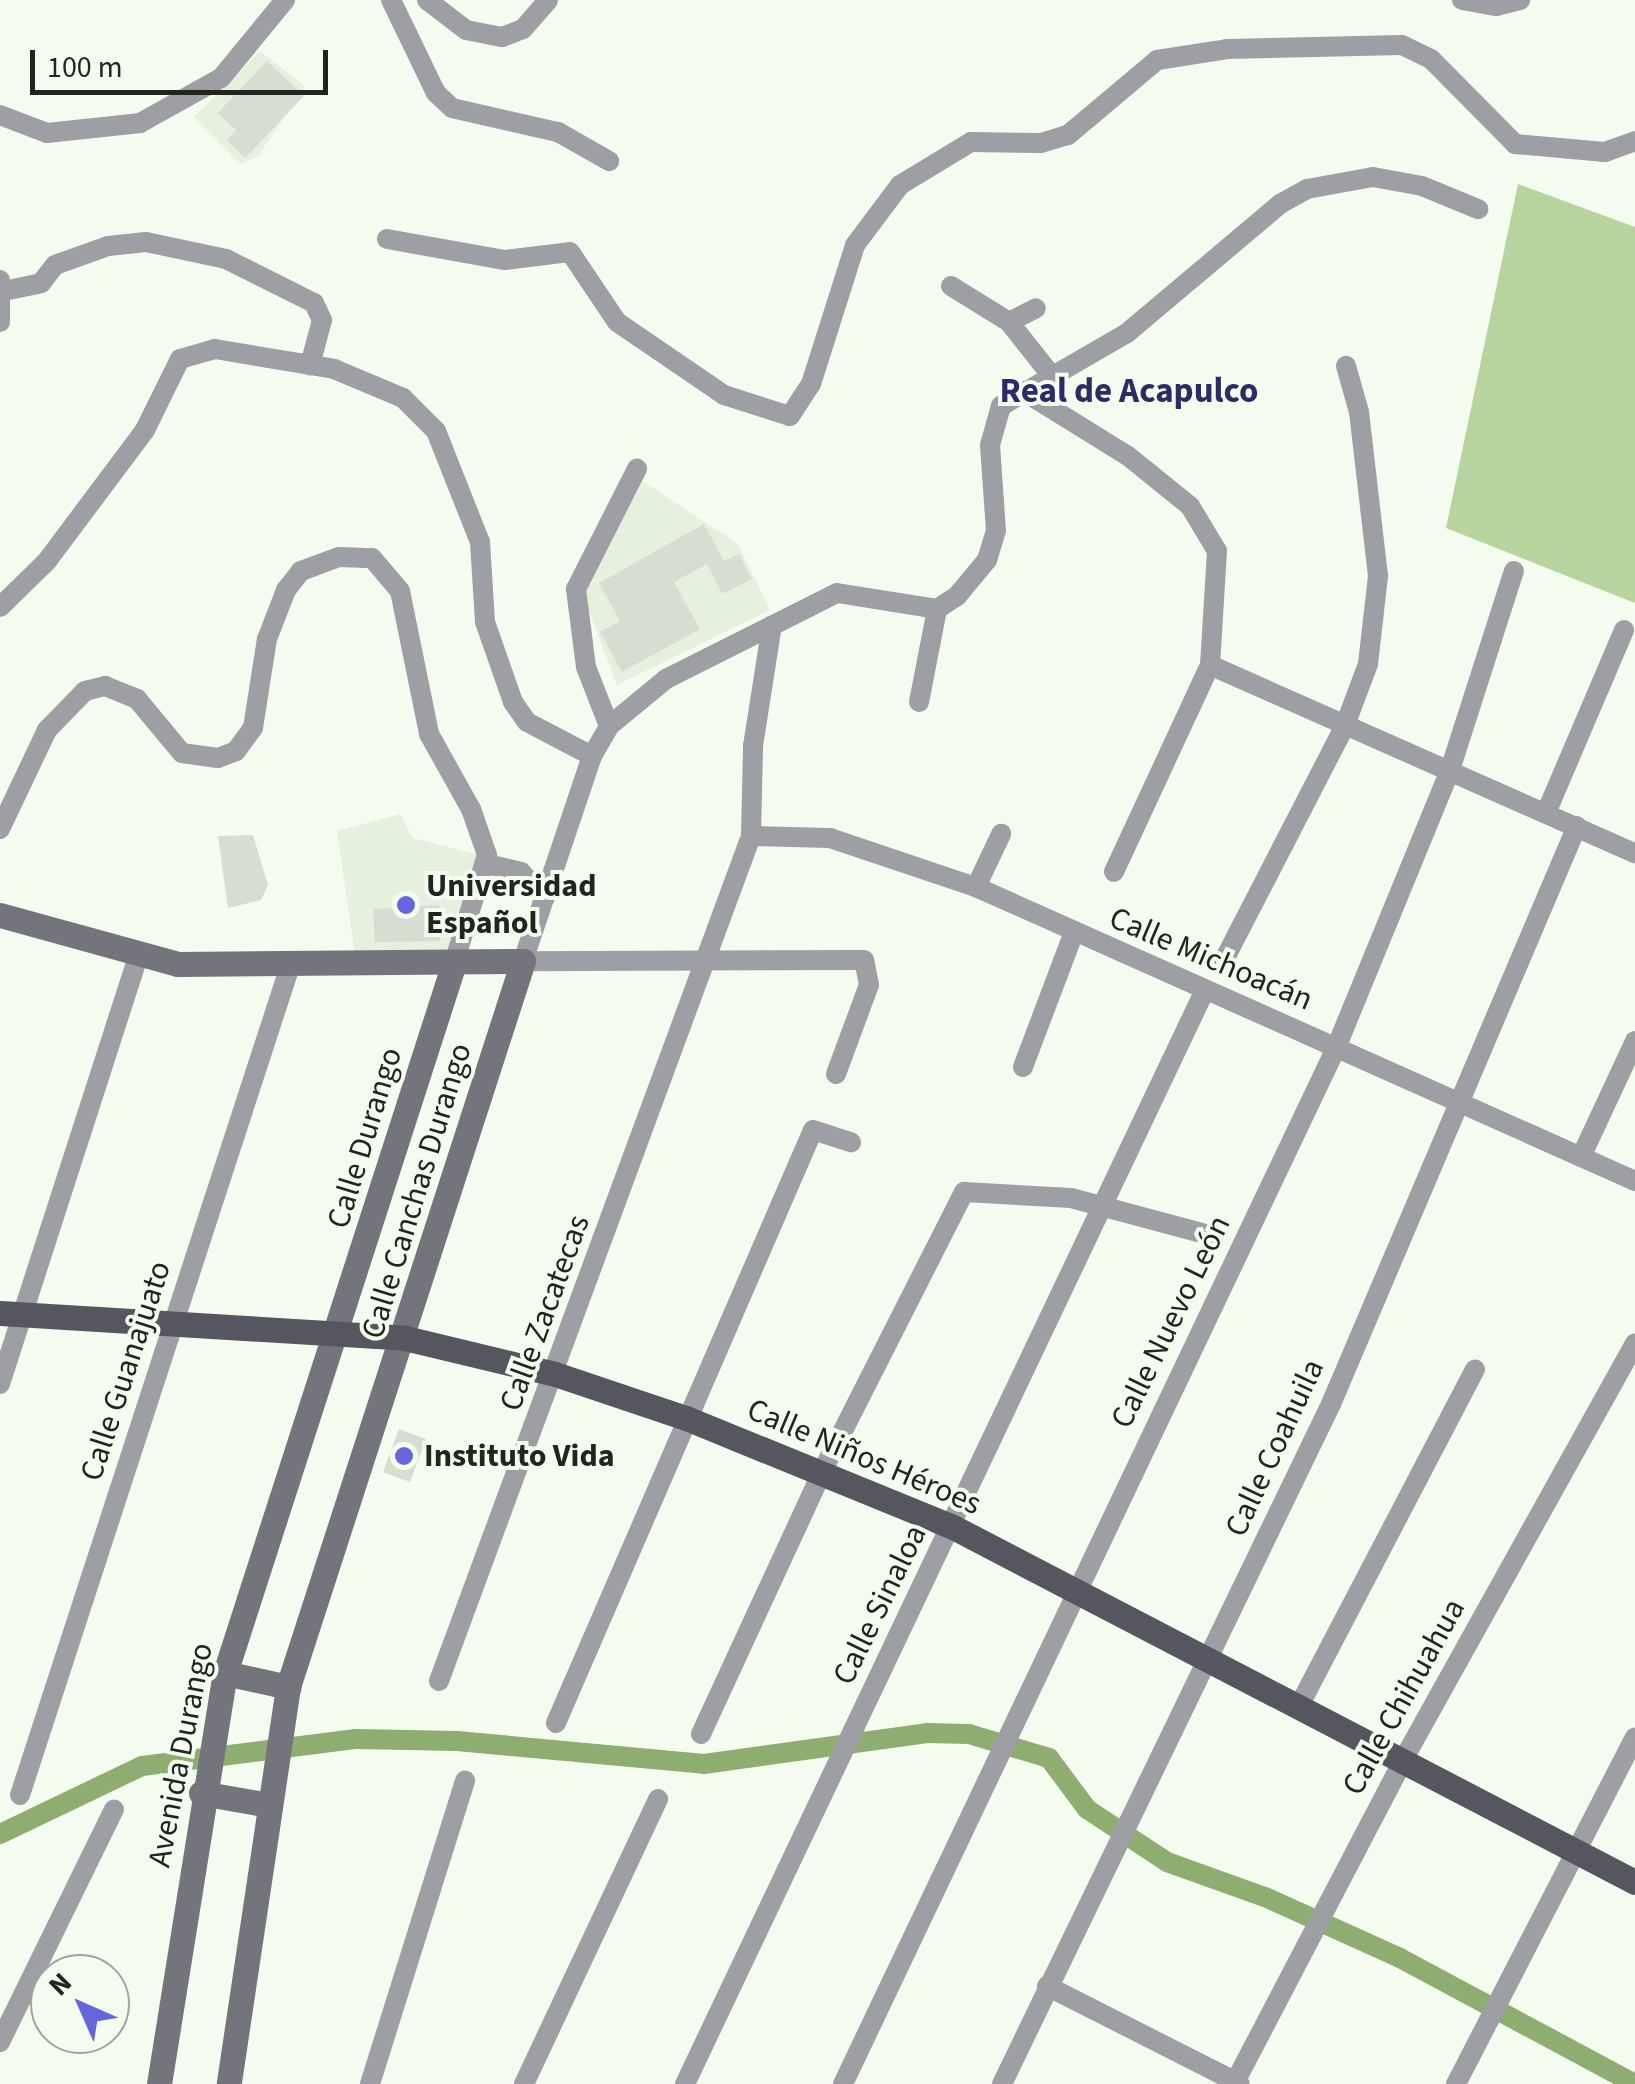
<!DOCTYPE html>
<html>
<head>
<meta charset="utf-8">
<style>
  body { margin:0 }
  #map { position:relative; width:1635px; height:2084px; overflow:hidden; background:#f4fcef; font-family:"Source Sans 3",sans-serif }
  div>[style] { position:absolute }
  .built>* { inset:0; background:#e5f1dd }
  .green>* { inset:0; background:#b7d49f }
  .canal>* { height:20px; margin:-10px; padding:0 10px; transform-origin:10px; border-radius:10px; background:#8dad71 }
  .building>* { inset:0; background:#d7ded1 }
  .street>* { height:20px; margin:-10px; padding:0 10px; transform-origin:10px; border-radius:10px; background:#9e9fa4 }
  .secondary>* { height:25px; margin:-12.5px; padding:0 12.5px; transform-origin:12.5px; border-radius:12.5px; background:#73747c }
  .primary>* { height:25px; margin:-12.5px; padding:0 12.5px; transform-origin:12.5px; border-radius:12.5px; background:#555660 }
  .dots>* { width:28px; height:28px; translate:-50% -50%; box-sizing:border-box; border:5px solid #f4fcef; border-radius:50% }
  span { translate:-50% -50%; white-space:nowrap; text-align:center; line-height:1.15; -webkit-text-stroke:8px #f4fcef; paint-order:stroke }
  .poi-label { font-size:32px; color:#222420; font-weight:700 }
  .left { translate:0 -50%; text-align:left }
  .street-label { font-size:32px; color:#222420 }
  .neighbourhood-label { font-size:35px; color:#2c2b66; font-weight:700 }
  .north { position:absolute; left:30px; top:1954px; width:100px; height:100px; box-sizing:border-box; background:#f4fcef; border:2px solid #a0a69c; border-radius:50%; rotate:315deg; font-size:28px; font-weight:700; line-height:40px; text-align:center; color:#222420 }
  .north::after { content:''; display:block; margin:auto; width:35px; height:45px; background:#6765de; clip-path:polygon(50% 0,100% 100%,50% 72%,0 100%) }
  .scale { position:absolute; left:30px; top:50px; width:298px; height:45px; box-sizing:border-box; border:5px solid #222420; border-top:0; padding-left:12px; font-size:30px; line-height:35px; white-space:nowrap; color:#222420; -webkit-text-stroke:8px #f4fcef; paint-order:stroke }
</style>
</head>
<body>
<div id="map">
  <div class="built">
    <div style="clip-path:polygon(260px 51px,305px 86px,258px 156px,240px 164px,194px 117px)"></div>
    <div style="clip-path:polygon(643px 481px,738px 544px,770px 610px,617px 685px,582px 593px)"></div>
    <div style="clip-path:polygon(400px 814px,413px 838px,480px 855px,447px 954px,355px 955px,337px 831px)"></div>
  </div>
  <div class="green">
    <div style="clip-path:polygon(1518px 184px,1635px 227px,1635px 603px,1446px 528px)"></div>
  </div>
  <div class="canal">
    <div style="left:0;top:1834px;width:157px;rotate:-25.6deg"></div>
    <div style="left:142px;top:1766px;width:216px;rotate:-7.2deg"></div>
    <div style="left:356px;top:1739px;width:101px;rotate:1.1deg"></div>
    <div style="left:457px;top:1741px;width:248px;rotate:5.3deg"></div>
    <div style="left:704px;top:1764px;width:225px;rotate:-7.9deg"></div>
    <div style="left:927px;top:1733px;width:42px;rotate:1.4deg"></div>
    <div style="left:969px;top:1734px;width:84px;rotate:16.7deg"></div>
    <div style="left:1049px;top:1758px;width:64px;rotate:53.3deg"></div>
    <div style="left:1087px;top:1809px;width:96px;rotate:33.5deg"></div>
    <div style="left:1167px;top:1862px;width:104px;rotate:19.7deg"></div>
    <div style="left:1265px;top:1897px;width:148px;rotate:24.3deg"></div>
    <div style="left:1400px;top:1958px;width:267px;rotate:28.2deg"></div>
  </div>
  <div class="building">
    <div style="clip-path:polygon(267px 61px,304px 96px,245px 158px,227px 140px,236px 130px,218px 113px)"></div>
    <div style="clip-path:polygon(704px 524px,724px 561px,739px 554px,752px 579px,722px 594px,707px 564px,674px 582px,700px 629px,622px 672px,600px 632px,620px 621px,599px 583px)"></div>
    <div style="clip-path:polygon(253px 835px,268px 885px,261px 900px,228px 908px,218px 836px)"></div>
    <div style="clip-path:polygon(439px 905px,440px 941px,375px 942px,373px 909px)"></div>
    <div style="clip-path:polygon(399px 1429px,426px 1439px,410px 1482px,383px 1472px)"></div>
  </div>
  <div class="street">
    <div style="left:391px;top:0;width:103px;rotate:64.2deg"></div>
    <div style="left:436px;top:93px;width:22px;rotate:43deg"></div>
    <div style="left:452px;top:108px;width:109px;rotate:12.8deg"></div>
    <div style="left:558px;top:132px;width:59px;rotate:29.6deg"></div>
    <div style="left:427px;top:0;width:49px;rotate:37.6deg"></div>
    <div style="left:466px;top:30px;width:37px;rotate:11deg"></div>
    <div style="left:502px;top:37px;width:22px;rotate:-21deg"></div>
    <div style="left:523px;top:29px;width:38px;rotate:-49deg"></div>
    <div style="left:1462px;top:0;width:35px;rotate:10deg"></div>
    <div style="left:1496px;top:6px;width:25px;rotate:-14deg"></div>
    <div style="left:0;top:115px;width:50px;rotate:21deg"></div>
    <div style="left:47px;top:133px;width:94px;rotate:-6.1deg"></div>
    <div style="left:140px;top:123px;width:93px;rotate:-29.1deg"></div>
    <div style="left:221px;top:78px;width:101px;rotate:-50.6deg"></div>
    <div style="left:387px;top:239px;width:120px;rotate:10.1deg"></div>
    <div style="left:505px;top:260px;width:65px;rotate:-7deg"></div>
    <div style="left:570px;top:252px;width:84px;rotate:56.1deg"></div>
    <div style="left:617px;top:322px;width:130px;rotate:34.3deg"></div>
    <div style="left:724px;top:395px;width:69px;rotate:17.7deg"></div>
    <div style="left:790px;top:416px;width:38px;rotate:-57deg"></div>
    <div style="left:811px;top:384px;width:146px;rotate:-72.4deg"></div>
    <div style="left:855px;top:245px;width:75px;rotate:-53.1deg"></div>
    <div style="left:900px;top:185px;width:83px;rotate:-31.2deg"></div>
    <div style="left:971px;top:142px;width:70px;rotate:0.8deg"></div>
    <div style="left:1041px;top:143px;width:28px;rotate:-17deg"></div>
    <div style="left:1068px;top:135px;width:116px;rotate:-40.1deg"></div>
    <div style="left:1157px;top:60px;width:71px;rotate:-8.9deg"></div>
    <div style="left:1227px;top:49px;width:175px;rotate:-1.3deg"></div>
    <div style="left:1402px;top:45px;width:32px;rotate:26deg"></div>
    <div style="left:1431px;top:59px;width:120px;rotate:45.3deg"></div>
    <div style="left:1515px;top:144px;width:90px;rotate:5.1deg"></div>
    <div style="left:1605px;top:152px;width:32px;rotate:-20deg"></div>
    <div style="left:951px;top:286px;width:68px;rotate:31.8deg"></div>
    <div style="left:1009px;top:322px;width:68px;rotate:51.6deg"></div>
    <div style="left:4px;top:291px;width:38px;rotate:-12deg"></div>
    <div style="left:41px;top:283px;width:23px;rotate:-52deg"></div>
    <div style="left:55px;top:265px;width:56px;rotate:-19.7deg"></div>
    <div style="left:108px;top:246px;width:38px;rotate:-6deg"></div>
    <div style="left:146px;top:242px;width:82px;rotate:12deg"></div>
    <div style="left:226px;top:259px;width:98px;rotate:26.6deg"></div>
    <div style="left:314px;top:303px;width:19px;rotate:65deg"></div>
    <div style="left:322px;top:320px;width:47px;rotate:104.9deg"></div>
    <div style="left:0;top:322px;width:42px;rotate:-90deg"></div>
    <div style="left:1009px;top:322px;width:30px;rotate:-27deg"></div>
    <div style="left:1023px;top:391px;width:123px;rotate:31.8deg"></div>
    <div style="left:1128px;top:456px;width:80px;rotate:38.9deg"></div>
    <div style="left:1190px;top:506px;width:52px;rotate:59deg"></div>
    <div style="left:1217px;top:551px;width:114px;rotate:93.5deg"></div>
    <div style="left:1210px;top:665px;width:228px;rotate:114.9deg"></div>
    <div style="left:0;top:607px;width:66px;rotate:-44.4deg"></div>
    <div style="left:47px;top:561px;width:164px;rotate:-53.2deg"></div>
    <div style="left:145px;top:430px;width:79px;rotate:-63.8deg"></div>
    <div style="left:180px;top:359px;width:36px;rotate:-16deg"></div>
    <div style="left:215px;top:349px;width:121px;rotate:9.5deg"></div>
    <div style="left:334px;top:369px;width:75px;rotate:22.8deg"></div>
    <div style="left:403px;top:398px;width:47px;rotate:45deg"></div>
    <div style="left:436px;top:431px;width:119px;rotate:68.4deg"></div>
    <div style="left:480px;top:542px;width:80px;rotate:86.4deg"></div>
    <div style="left:485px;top:622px;width:85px;rotate:70.7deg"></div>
    <div style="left:513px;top:702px;width:24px;rotate:55deg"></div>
    <div style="left:527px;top:722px;width:73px;rotate:27.6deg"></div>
    <div style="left:1210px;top:665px;width:465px;rotate:23.9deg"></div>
    <div style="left:919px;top:702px;width:95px;rotate:-79deg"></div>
    <div style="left:609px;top:726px;width:63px;rotate:-111.3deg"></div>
    <div style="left:586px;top:667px;width:79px;rotate:-97.3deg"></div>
    <div style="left:576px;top:589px;width:135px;rotate:-63.1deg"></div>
    <div style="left:1546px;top:813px;width:199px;rotate:-66.9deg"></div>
    <div style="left:0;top:829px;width:110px;rotate:-64.6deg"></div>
    <div style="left:47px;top:730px;width:54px;rotate:-45.7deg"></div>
    <div style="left:85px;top:691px;width:21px;rotate:-14deg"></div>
    <div style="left:105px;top:686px;width:35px;rotate:22deg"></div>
    <div style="left:137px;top:699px;width:70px;rotate:50.2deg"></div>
    <div style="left:182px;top:753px;width:36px;rotate:8deg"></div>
    <div style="left:218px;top:758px;width:19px;rotate:-21deg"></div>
    <div style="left:236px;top:751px;width:29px;rotate:-54deg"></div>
    <div style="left:253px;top:728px;width:90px;rotate:-81.1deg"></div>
    <div style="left:267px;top:639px;width:53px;rotate:-68.8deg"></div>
    <div style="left:286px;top:590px;width:24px;rotate:-52deg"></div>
    <div style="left:301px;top:571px;width:40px;rotate:-20.2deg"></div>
    <div style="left:339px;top:557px;width:33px;rotate:2deg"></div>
    <div style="left:372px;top:558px;width:43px;rotate:49.7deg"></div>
    <div style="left:400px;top:591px;width:146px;rotate:78.5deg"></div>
    <div style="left:429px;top:734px;width:86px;rotate:60.8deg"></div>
    <div style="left:471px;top:809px;width:49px;rotate:70.8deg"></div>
    <div style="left:487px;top:855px;width:113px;rotate:107deg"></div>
    <div style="left:751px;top:836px;width:79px;rotate:1.5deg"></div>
    <div style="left:830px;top:838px;width:154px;rotate:18.6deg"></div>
    <div style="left:976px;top:887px;width:722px;rotate:24.04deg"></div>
    <div style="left:487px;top:864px;width:35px;rotate:13deg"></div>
    <div style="left:521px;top:872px;width:35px;rotate:47deg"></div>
    <div style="left:976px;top:887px;width:59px;rotate:-64.7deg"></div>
    <div style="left:1224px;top:960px;width:261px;rotate:-62.7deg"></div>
    <div style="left:1344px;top:728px;width:68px;rotate:-69.4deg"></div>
    <div style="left:1368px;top:664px;width:89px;rotate:-83.5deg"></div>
    <div style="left:1378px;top:576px;width:165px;rotate:-96.6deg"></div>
    <div style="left:1359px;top:412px;width:48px;rotate:-105.8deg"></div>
    <div style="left:1023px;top:1067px;width:141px;rotate:-69.3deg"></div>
    <div style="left:836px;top:1074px;width:95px;rotate:-69.7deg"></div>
    <div style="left:869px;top:985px;width:25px;rotate:-101deg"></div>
    <div style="left:864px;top:960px;width:341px;rotate:179.8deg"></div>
    <div style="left:523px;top:961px;width:216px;rotate:-71.4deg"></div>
    <div style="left:592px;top:756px;width:34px;rotate:-60deg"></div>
    <div style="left:609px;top:726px;width:74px;rotate:-39.5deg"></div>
    <div style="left:666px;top:679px;width:191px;rotate:-26.7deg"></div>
    <div style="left:837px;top:593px;width:101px;rotate:9.1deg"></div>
    <div style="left:937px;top:609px;width:24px;rotate:-33deg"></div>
    <div style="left:957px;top:596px;width:47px;rotate:-50.2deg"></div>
    <div style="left:987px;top:560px;width:30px;rotate:-73deg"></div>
    <div style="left:996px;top:531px;width:86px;rotate:-94deg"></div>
    <div style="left:990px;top:445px;width:41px;rotate:-74.2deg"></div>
    <div style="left:1001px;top:406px;width:146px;rotate:-30.1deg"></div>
    <div style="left:1127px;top:333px;width:200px;rotate:-40.1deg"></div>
    <div style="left:1280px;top:204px;width:31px;rotate:-29deg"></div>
    <div style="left:1307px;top:189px;width:67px;rotate:-10.3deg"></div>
    <div style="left:1373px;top:177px;width:50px;rotate:10.4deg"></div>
    <div style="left:1422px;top:186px;width:61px;rotate:22.3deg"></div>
    <div style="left:1581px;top:1157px;width:128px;rotate:-65deg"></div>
    <div style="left:0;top:1384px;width:450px;rotate:-72.1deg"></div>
    <div style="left:439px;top:1681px;width:901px;rotate:-69.73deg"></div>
    <div style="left:751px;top:836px;width:90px;rotate:-88.7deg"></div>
    <div style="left:753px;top:746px;width:122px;rotate:-81.1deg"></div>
    <div style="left:1298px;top:1708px;width:382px;rotate:-62.4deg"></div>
    <div style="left:556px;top:1723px;width:646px;rotate:-66.57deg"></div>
    <div style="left:813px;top:1130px;width:40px;rotate:18deg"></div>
    <div style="left:701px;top:1734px;width:291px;rotate:-65.2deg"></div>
    <div style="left:823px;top:1470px;width:312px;rotate:-63.1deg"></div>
    <div style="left:964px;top:1192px;width:107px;rotate:3.2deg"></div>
    <div style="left:1071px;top:1198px;width:143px;rotate:15deg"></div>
    <div style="left:20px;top:1795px;width:872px;rotate:-71.96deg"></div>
    <div style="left:1047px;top:1986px;width:216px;rotate:26.9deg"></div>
    <div style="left:0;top:2042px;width:259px;rotate:-63.9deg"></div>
    <div style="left:370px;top:2084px;width:318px;rotate:-72.6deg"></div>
    <div style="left:524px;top:2084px;width:315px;rotate:-64.8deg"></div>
    <div style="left:685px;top:2084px;width:1211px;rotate:-64.58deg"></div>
    <div style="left:843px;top:2084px;width:1147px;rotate:-64.55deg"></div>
    <div style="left:1336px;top:1048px;width:300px;rotate:-67.7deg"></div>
    <div style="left:1450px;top:770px;width:209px;rotate:-72.2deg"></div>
    <div style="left:1002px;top:2084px;width:755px;rotate:-64.18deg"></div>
    <div style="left:1331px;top:1404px;width:628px;rotate:-66.95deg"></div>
    <div style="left:1234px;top:2084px;width:363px;rotate:-62.4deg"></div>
    <div style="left:1402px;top:1762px;width:479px;rotate:-60.9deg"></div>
    <div style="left:1456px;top:2084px;width:390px;rotate:-62.7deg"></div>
  </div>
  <div class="secondary">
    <div style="left:0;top:915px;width:185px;rotate:15.4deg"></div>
    <div style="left:178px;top:964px;width:345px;rotate:-0.5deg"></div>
    <div style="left:523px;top:961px;width:763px;rotate:107.94deg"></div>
    <div style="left:288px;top:1687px;width:401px;rotate:98.5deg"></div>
    <div style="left:225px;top:1673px;width:65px;rotate:12.5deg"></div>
    <div style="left:201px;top:1793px;width:69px;rotate:10deg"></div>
    <div style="left:159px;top:2084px;width:416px;rotate:-80.9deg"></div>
    <div style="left:225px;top:1673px;width:746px;rotate:-72.12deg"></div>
  </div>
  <div class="primary">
    <div style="left:0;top:1313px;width:406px;rotate:3.5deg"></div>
    <div style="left:405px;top:1338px;width:154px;rotate:13.5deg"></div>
    <div style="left:555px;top:1374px;width:138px;rotate:18.6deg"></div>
    <div style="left:686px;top:1418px;width:288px;rotate:22.2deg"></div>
    <div style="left:953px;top:1527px;width:769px;rotate:27.5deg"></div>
  </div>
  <div class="dots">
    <div style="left:406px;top:905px;background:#6765de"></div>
    <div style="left:404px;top:1456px;background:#6765de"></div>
  </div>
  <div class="poi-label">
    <span class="left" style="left:426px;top:905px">Universidad<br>Español</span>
    <span class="left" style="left:424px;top:1456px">Instituto Vida</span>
  </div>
  <div class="street-label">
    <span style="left:1211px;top:959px;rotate:23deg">Calle Michoacán</span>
    <span style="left:365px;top:1138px;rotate:-73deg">Calle Durango</span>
    <span style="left:417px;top:1191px;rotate:-73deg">Calle Canchas Durango</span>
    <span style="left:545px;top:1313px;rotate:-70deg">Calle Zacatecas</span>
    <span style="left:1171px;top:1322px;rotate:-64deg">Calle Nuevo León</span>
    <span style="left:126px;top:1371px;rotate:-72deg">Calle Guanajuato</span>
    <span style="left:1275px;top:1448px;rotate:-65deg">Calle Coahuila</span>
    <span style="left:864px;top:1457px;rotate:23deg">Calle Niños Héroes</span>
    <span style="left:880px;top:1605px;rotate:-64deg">Calle Sinaloa</span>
    <span style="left:1404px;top:1697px;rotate:-61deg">Calle Chihuahua</span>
    <span style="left:181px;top:1755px;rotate:-79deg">Avenida Durango</span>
  </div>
  <div class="neighbourhood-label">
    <span style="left:1129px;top:391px">Real de Acapulco</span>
  </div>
  <div class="north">N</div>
  <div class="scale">100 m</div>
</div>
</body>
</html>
